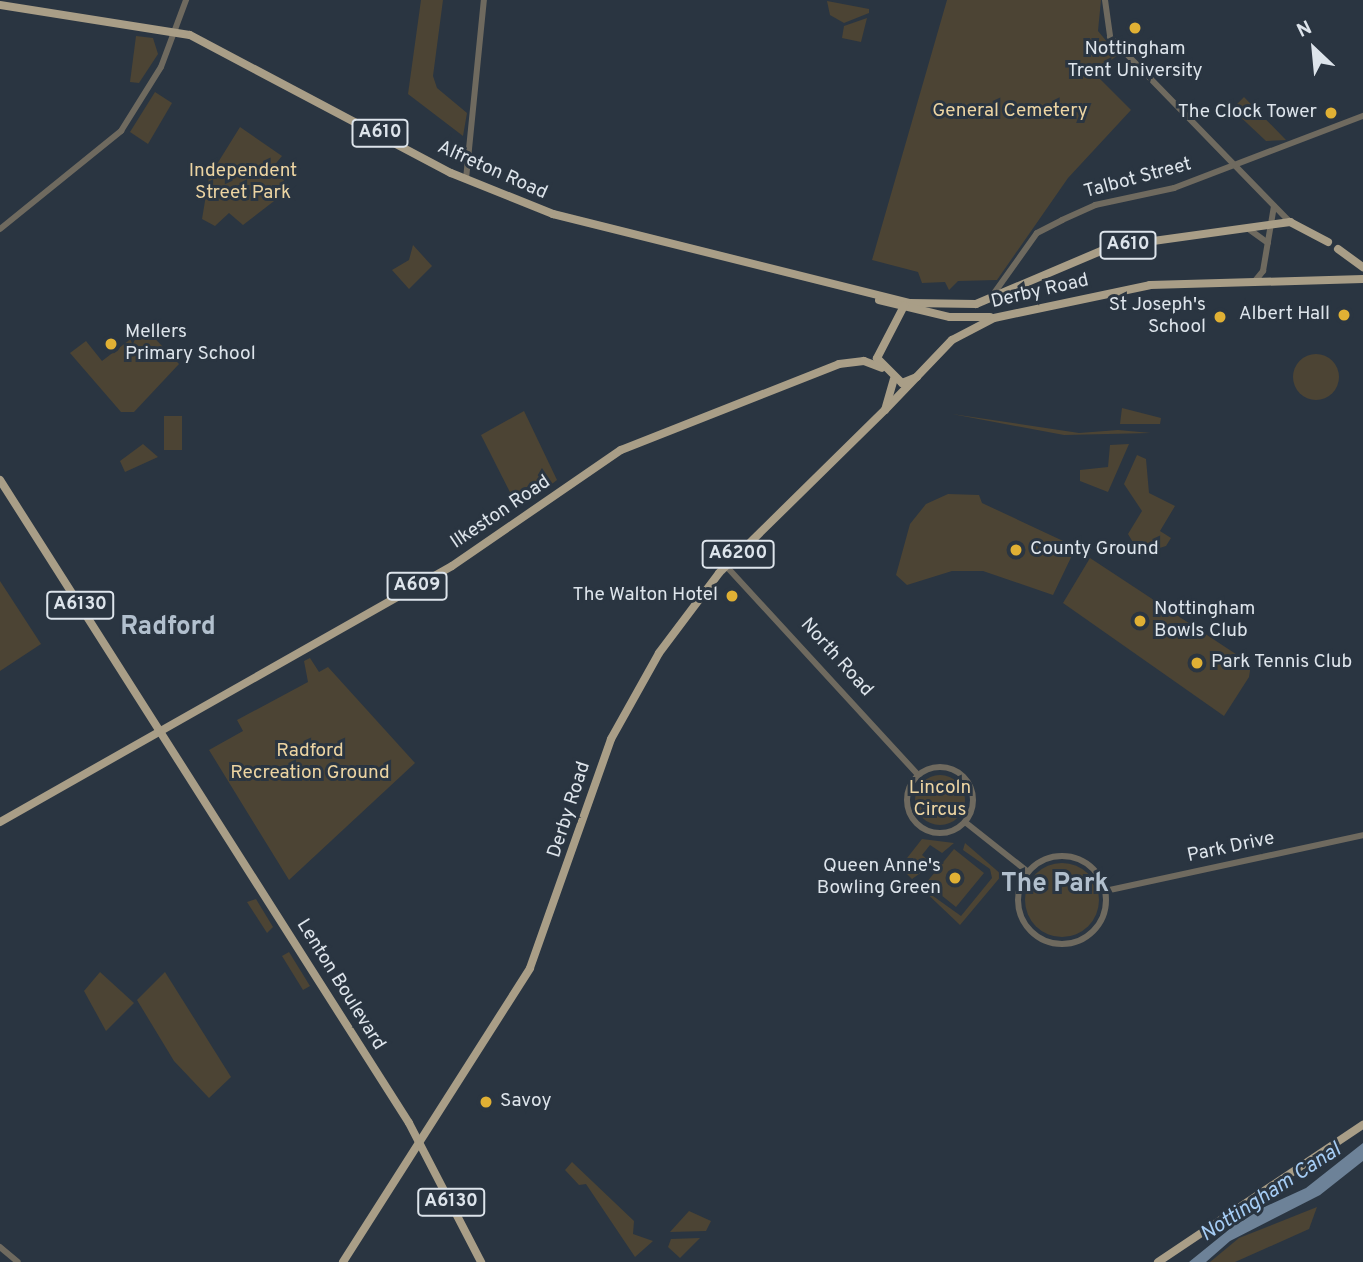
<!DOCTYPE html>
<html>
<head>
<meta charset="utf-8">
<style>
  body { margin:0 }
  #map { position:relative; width:1363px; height:1262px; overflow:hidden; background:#2a3541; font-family:Overpass,sans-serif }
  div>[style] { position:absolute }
  .green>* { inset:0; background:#4c4434 }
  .round { border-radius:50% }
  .water>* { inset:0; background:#6d8298 }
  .minor>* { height:6px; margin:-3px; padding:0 3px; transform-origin:3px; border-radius:3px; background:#6f6a5f }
  .minor>.ring { margin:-3px; padding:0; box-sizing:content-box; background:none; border:6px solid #6f6a5f; border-radius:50% }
  .major>* { height:8px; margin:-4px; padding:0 4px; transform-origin:4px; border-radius:4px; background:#a99e87 }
  .dots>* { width:19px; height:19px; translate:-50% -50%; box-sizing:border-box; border:4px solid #2a3541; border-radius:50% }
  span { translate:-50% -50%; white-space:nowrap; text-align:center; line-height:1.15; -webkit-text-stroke:6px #2a3541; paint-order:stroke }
  .shield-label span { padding:2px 5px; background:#2a3541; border:2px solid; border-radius:5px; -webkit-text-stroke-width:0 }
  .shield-label { font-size:18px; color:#dde4eb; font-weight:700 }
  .poi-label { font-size:19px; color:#dde4eb }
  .right { translate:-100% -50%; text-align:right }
  .left { translate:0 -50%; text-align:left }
  .park-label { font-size:19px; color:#ecd4a2 }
  .street-label { font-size:19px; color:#dde4eb }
  .water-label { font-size:21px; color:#a5ccf4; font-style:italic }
  .district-label { font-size:26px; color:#b2c0ce; font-weight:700 }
  .north { position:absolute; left:1279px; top:14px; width:70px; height:70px; -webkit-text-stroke:5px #2a3541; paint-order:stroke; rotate:334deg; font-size:19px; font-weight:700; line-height:28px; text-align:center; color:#dde4eb }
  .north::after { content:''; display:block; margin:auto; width:24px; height:32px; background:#dde4eb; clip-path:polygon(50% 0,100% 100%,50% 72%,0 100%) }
</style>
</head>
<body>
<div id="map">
  <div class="green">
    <div style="clip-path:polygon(421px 0,443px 0,433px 76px,437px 88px,467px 113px,463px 136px,408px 94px)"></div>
    <div style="clip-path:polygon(947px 0,1101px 0,1098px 31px,1118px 55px,1094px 73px,1131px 110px,1068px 178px,997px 280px,958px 281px,949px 290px,945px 282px,922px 283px,918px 272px,872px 260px)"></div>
    <div style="clip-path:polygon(827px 1px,869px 9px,869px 13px,844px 23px,830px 15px)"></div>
    <div style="clip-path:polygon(867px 18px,861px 42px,842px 38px,844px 26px)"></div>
    <div style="clip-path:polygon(136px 36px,153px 38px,158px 54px,139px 83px,130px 82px)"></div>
    <div style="clip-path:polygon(155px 92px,172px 103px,148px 144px,130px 132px)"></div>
    <div style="clip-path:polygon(1244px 97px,1286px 140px,1287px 140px,1266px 141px,1232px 109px)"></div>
    <div style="clip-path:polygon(240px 127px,282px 156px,272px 168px,291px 188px,243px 225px,229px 213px,215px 226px,202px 219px,209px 177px)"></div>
    <div style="clip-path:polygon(413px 245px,432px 266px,409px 289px,392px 270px,409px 260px)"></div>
    <div style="clip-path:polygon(145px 328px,179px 364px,134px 412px,121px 412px,70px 353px,86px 341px,102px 361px)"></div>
    <div class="round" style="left:1293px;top:354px;width:46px;height:46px"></div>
    <div style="clip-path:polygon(1122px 408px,1161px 418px,1160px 424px,1120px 424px)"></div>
    <div style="clip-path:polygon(524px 411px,557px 480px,526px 504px,515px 502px,481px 435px)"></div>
    <div style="clip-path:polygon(952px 414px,1079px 433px,1118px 430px,1151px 433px,1064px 435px)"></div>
    <div style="clip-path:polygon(164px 416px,182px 416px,182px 450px,164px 450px)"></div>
    <div style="clip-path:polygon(143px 444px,158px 457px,125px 472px,120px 461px)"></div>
    <div style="clip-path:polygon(1129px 444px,1108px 492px,1080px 481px,1080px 470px,1108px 467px,1110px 445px)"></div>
    <div style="clip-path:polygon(1137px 455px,1146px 459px,1149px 493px,1175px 506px,1160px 531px,1171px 538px,1166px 546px,1140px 554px,1128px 534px,1142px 511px,1124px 484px)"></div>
    <div style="clip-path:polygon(948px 494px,979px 495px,982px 503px,1076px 547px,1053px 595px,983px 571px,952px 571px,907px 585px,896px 575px,910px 524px,926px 504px)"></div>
    <div style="clip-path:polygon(1090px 558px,1251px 664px,1249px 677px,1224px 716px,1063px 603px)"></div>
    <div style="clip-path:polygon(0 581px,41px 644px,0 671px)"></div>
    <div style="clip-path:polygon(310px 658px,319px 672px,328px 667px,415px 763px,289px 880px,209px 750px,243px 731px,237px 720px,308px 682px,304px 661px)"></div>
    <div class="round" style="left:915px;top:775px;width:50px;height:50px"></div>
    <div style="clip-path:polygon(922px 839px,954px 843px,942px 853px,930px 845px,922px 855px,933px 864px,912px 879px,900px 867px)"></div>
    <div style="clip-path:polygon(965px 843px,1002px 875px,960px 925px,919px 886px,961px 916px,992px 878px,990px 869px,963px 850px)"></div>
    <div style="clip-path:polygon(954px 849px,984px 873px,956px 907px,926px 883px)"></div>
    <div class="round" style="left:1025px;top:863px;width:74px;height:74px"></div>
    <div style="clip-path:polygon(256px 899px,273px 927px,267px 933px,247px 902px)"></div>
    <div style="clip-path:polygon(289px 952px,310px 986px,303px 990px,282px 956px)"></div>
    <div style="clip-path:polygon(100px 972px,134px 1003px,106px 1031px,84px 991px)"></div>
    <div style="clip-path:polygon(165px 972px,231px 1077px,209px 1098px,174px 1061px,137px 1000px)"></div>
    <div style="clip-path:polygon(572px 1162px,634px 1221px,633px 1234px,653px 1241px,635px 1257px,586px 1184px,579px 1185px,565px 1170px)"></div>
    <div style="clip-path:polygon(1317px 1207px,1309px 1229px,1235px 1262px,1210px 1262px,1239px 1238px)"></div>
    <div style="clip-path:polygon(689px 1211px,711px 1221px,706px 1231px,670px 1232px)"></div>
    <div style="clip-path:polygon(700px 1238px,680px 1258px,668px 1247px,671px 1239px)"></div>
  </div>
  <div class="water">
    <div style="clip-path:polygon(1363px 1143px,1363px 1161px,1320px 1195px,1230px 1241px,1206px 1262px,1189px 1262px,1247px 1215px,1306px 1188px)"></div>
  </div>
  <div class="minor">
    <div style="left:1105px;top:0;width:37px;rotate:82deg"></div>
    <div style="left:1110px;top:37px;width:258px;rotate:45.8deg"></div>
    <div style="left:466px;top:179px;width:180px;rotate:-84.3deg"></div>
    <div style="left:0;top:229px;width:156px;rotate:-39deg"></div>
    <div style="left:121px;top:131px;width:75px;rotate:-58deg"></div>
    <div style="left:161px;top:67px;width:72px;rotate:-69.5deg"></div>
    <div style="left:1250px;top:230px;width:22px;rotate:36deg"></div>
    <div style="left:1255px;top:281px;width:13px;rotate:-51deg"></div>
    <div style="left:1263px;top:271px;width:66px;rotate:-80.4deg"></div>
    <div style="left:992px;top:296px;width:77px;rotate:-54.5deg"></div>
    <div style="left:1037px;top:233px;width:28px;rotate:-27deg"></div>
    <div style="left:1062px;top:220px;width:36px;rotate:-24deg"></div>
    <div style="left:1095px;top:205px;width:81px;rotate:-12.1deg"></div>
    <div style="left:1174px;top:188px;width:202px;rotate:-20.9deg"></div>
    <div style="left:726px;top:566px;width:284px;rotate:47.4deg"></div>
    <div class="ring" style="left:907px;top:767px;width:60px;height:60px"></div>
    <div style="left:965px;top:822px;width:80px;rotate:38.4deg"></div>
    <div class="ring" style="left:1018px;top:856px;width:82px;height:82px"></div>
    <div style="left:1105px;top:891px;width:264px;rotate:-12.2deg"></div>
    <div style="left:0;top:1247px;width:23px;rotate:40deg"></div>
  </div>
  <div class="major">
    <div style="left:0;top:5px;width:192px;rotate:9deg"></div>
    <div style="left:190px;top:35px;width:295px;rotate:27.9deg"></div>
    <div style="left:451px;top:173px;width:110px;rotate:21.9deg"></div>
    <div style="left:553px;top:214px;width:368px;rotate:14deg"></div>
    <div style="left:910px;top:303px;width:66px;rotate:0.9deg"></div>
    <div style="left:976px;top:304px;width:146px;rotate:-23deg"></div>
    <div style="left:1110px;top:247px;width:182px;rotate:-7.9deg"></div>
    <div style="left:1290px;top:222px;width:43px;rotate:27.8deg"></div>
    <div style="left:1338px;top:249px;width:31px;rotate:36deg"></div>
    <div style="left:879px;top:300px;width:73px;rotate:13.5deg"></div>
    <div style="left:950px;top:317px;width:40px"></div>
    <div style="left:904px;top:306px;width:59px;rotate:117.4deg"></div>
    <div style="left:877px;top:358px;width:35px;rotate:45deg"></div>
    <div style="left:902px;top:383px;width:16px;rotate:-22deg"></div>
    <div style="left:885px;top:410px;width:97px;rotate:-46.3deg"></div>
    <div style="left:952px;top:340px;width:47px;rotate:-27.6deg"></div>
    <div style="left:994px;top:318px;width:159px;rotate:-11.9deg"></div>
    <div style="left:1150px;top:285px;width:213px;rotate:-1.6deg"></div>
    <div style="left:0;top:480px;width:762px;rotate:57.54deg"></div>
    <div style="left:409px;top:1123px;width:157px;rotate:62.6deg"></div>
    <div style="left:0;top:822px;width:519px;rotate:-29.53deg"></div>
    <div style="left:452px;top:566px;width:205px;rotate:-34.5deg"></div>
    <div style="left:621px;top:450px;width:234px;rotate:-21.5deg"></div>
    <div style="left:839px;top:364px;width:25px;rotate:-7deg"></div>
    <div style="left:864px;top:361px;width:19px;rotate:21deg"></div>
    <div style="left:343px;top:1262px;width:348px;rotate:-57.5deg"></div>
    <div style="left:530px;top:968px;width:243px;rotate:-70.5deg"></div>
    <div style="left:611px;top:739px;width:98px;rotate:-60.8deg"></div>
    <div style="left:659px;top:653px;width:100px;rotate:-53.1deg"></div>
    <div style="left:719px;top:573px;width:233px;rotate:-44.5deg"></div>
    <div style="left:885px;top:410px;width:32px;rotate:-74deg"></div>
    <div style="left:1158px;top:1262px;width:247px;rotate:-33.8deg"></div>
  </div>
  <div class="dots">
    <div style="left:1135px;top:28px;background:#e0b034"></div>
    <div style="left:1331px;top:113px;background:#e0b034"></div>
    <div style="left:1344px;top:315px;background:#e0b034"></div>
    <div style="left:1220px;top:317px;background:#e0b034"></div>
    <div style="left:111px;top:344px;background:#e0b034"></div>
    <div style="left:1016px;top:550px;background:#e0b034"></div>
    <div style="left:732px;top:596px;background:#e0b034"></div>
    <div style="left:1140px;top:621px;background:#e0b034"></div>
    <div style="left:1197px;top:663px;background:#e0b034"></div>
    <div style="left:955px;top:878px;background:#e0b034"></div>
    <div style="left:486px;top:1102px;background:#e0b034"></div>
  </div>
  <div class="shield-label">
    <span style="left:380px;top:133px">A610</span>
    <span style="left:1128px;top:245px">A610</span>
    <span style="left:738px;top:554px">A6200</span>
    <span style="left:417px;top:586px">A609</span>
    <span style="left:80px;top:605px">A6130</span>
    <span style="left:451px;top:1202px">A6130</span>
  </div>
  <div class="poi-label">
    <span style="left:1135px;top:61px">Nottingham<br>Trent University</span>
    <span class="right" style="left:1317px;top:113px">The Clock Tower</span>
    <span class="right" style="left:1206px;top:317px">St Joseph's<br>School</span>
    <span class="right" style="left:1330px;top:315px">Albert Hall</span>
    <span class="left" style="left:125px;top:344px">Mellers<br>Primary School</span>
    <span class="left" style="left:1030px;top:550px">County Ground</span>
    <span class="right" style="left:718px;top:596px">The Walton Hotel</span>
    <span class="left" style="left:1154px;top:621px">Nottingham<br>Bowls Club</span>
    <span class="left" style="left:1211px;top:663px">Park Tennis Club</span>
    <span class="right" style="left:941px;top:878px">Queen Anne's<br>Bowling Green</span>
    <span class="left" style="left:500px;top:1102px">Savoy</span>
  </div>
  <div class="park-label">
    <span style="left:1010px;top:112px">General Cemetery</span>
    <span style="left:243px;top:183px">Independent<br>Street Park</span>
    <span style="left:310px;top:763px">Radford<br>Recreation Ground</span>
    <span style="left:940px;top:800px">Lincoln<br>Circus</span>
  </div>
  <div class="street-label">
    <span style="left:492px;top:171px;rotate:24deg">Alfreton Road</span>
    <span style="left:1138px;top:179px;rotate:-15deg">Talbot Street</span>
    <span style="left:1040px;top:292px;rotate:-13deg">Derby Road</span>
    <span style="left:501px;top:513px;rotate:-34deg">Ilkeston Road</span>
    <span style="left:836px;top:658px;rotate:48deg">North Road</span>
    <span style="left:570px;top:810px;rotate:-72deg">Derby Road</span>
    <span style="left:1231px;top:848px;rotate:-12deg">Park Drive</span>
    <span style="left:340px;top:985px;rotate:58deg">Lenton Boulevard</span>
  </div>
  <div class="water-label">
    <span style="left:1271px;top:1193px;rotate:-33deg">Nottingham Canal</span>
  </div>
  <div class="district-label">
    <span style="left:168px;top:628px">Radford</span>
    <span style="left:1055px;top:885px">The Park</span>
  </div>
  <div class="north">N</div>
</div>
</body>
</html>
